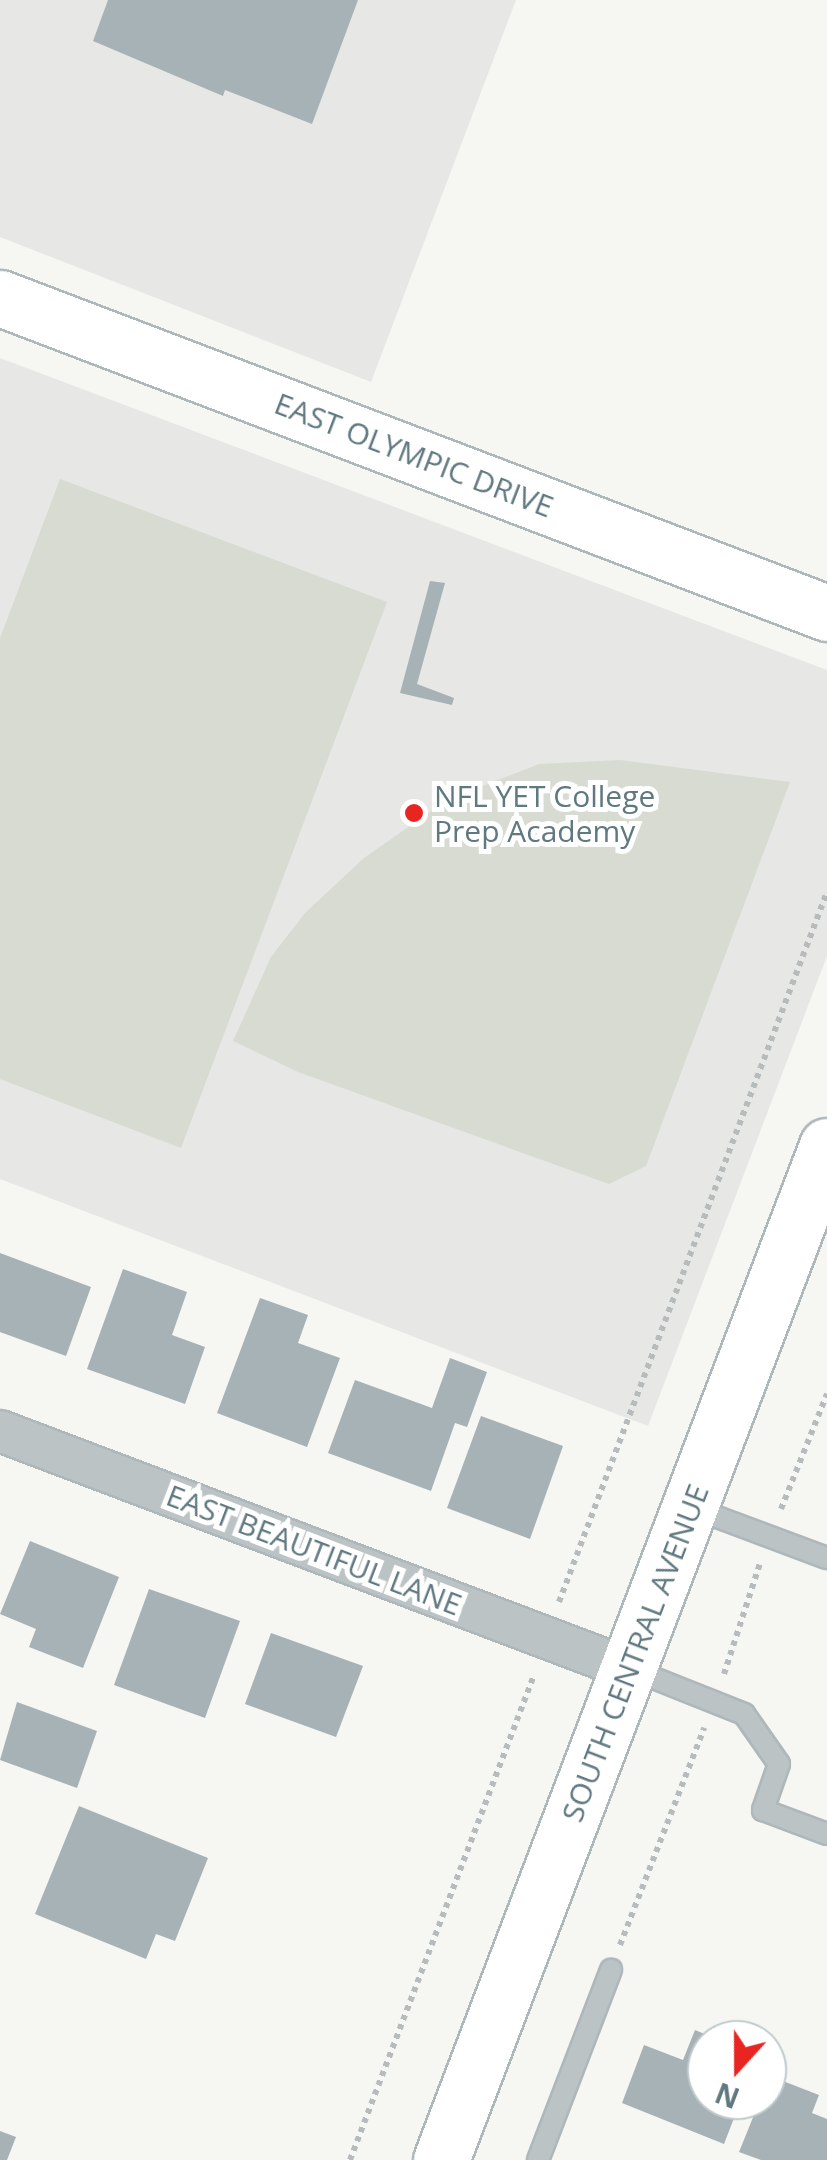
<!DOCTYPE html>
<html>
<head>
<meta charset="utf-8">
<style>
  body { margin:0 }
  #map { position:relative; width:827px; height:2160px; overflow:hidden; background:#f6f6f3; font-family:"Open Sans",sans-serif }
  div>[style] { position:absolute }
  .built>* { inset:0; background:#e7e7e6 }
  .green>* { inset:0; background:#d7dbd2 }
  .building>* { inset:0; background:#a6b2b5 }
  .path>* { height:6px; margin-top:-3px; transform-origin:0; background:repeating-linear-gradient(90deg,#b6bbbd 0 5px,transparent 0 10px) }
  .roads { filter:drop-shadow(2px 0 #aeb7ba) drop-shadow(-2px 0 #aeb7ba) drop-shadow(0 2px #aeb7ba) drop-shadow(0 -2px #aeb7ba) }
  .lane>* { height:20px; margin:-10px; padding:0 10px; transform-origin:10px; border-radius:10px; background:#bcc3c5 }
  .street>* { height:40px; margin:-20px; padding:0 20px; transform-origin:20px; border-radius:20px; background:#bcc3c5 }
  .secondary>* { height:55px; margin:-27.5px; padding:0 27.5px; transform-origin:27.5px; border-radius:27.5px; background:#fff }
  .dots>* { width:28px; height:28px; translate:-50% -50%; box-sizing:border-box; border:5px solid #fff; border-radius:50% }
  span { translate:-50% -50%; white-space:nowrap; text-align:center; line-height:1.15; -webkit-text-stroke:10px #fff; paint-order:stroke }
  .street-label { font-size:30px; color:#60787f }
  .poi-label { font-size:30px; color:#60787f }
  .left { translate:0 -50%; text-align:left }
  .north { position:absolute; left:687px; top:2020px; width:100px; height:100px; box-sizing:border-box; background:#fff; border:2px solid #bfc9cc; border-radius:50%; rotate:201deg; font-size:28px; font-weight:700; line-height:40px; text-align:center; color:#60787f }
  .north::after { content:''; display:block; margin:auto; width:35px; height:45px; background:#e82521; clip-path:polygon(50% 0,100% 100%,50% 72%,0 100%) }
</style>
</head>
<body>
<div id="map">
  <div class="built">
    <div style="clip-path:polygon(0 0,516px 0,371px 382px,0 237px)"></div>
    <div style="clip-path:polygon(0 358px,827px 670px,827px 956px,648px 1426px,0 1179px)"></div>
  </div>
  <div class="green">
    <div style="clip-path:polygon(60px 479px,387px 602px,181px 1148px,0 1079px,0 638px)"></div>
    <div style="clip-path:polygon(620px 760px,790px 782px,646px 1166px,609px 1184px,298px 1072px,233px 1041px,271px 957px,305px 913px,364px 858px,447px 800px,539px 764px)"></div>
  </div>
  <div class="building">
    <div style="clip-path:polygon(108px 0,358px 0,312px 124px,225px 90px,223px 96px,93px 41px)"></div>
    <div style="clip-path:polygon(430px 581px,445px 583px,417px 684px,454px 698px,452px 705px,400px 693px)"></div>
    <div style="clip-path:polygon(0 1253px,91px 1287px,66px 1356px,0 1332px)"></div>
    <div style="clip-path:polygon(123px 1269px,187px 1292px,172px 1335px,205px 1347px,185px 1404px,87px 1369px)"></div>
    <div style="clip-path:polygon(260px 1298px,308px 1315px,298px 1343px,340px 1358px,307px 1447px,217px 1413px)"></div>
    <div style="clip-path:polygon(450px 1358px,487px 1372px,467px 1427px,455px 1423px,431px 1491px,328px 1453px,355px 1380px,432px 1408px)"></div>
    <div style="clip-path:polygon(481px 1416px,563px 1446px,530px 1539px,447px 1508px)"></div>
    <div style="clip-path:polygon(30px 1541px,119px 1577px,83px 1668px,29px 1647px,36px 1629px,0 1614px)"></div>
    <div style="clip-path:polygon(149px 1589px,240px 1621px,205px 1718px,114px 1685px)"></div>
    <div style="clip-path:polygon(271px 1633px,363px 1666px,336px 1737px,245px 1704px)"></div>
    <div style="clip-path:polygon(17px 1702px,97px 1731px,77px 1788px,0 1760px)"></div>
    <div style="clip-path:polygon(79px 1806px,208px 1858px,175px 1941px,156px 1934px,146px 1959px,35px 1914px)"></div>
    <div style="clip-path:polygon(695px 2030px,719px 2040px,707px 2040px,707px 2100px,741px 2100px,724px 2144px,622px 2103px,644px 2045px,683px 2060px)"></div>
    <div style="clip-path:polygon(770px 2076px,819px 2095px,812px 2113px,827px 2119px,827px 2160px,761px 2160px,739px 2152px,760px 2100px,767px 2100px)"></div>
    <div style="clip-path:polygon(0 2131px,16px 2137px,7px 2160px,0 2160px)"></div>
  </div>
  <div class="path">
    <div style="left:781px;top:1509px;width:124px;rotate:-68.2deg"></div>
    <div style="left:559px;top:1602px;width:759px;rotate:-69.32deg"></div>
    <div style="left:724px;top:1674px;width:117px;rotate:-72deg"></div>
    <div style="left:620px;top:1945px;width:233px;rotate:-68.8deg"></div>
    <div style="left:350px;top:2160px;width:519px;rotate:-69.22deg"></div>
  </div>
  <div class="roads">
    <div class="lane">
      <div style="left:693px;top:1508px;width:143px;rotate:20.5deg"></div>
      <div style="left:631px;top:1669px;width:122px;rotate:21.7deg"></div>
      <div style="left:744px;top:1714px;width:61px;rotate:55deg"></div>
      <div style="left:779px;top:1764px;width:49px;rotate:109.2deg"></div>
      <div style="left:763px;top:1810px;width:68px;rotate:20.6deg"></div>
      <div style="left:538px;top:2160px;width:204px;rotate:-69deg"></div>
    </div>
    <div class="street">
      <div style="left:0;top:1431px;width:673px;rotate:20.73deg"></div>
    </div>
    <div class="secondary">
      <div style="left:0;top:298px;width:885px;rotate:20.85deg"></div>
      <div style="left:441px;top:2160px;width:1085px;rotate:-69.16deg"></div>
    </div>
  </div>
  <div class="dots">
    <div style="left:414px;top:813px;background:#e82521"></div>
  </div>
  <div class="street-label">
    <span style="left:414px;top:455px;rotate:21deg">EAST OLYMPIC DRIVE</span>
    <span style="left:314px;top:1550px;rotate:21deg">EAST BEAUTIFUL LANE</span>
    <span style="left:635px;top:1653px;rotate:-69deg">SOUTH CENTRAL AVENUE</span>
  </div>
  <div class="poi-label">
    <span class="left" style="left:434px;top:813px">NFL YET College<br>Prep Academy</span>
  </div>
  <div class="north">N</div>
</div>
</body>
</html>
